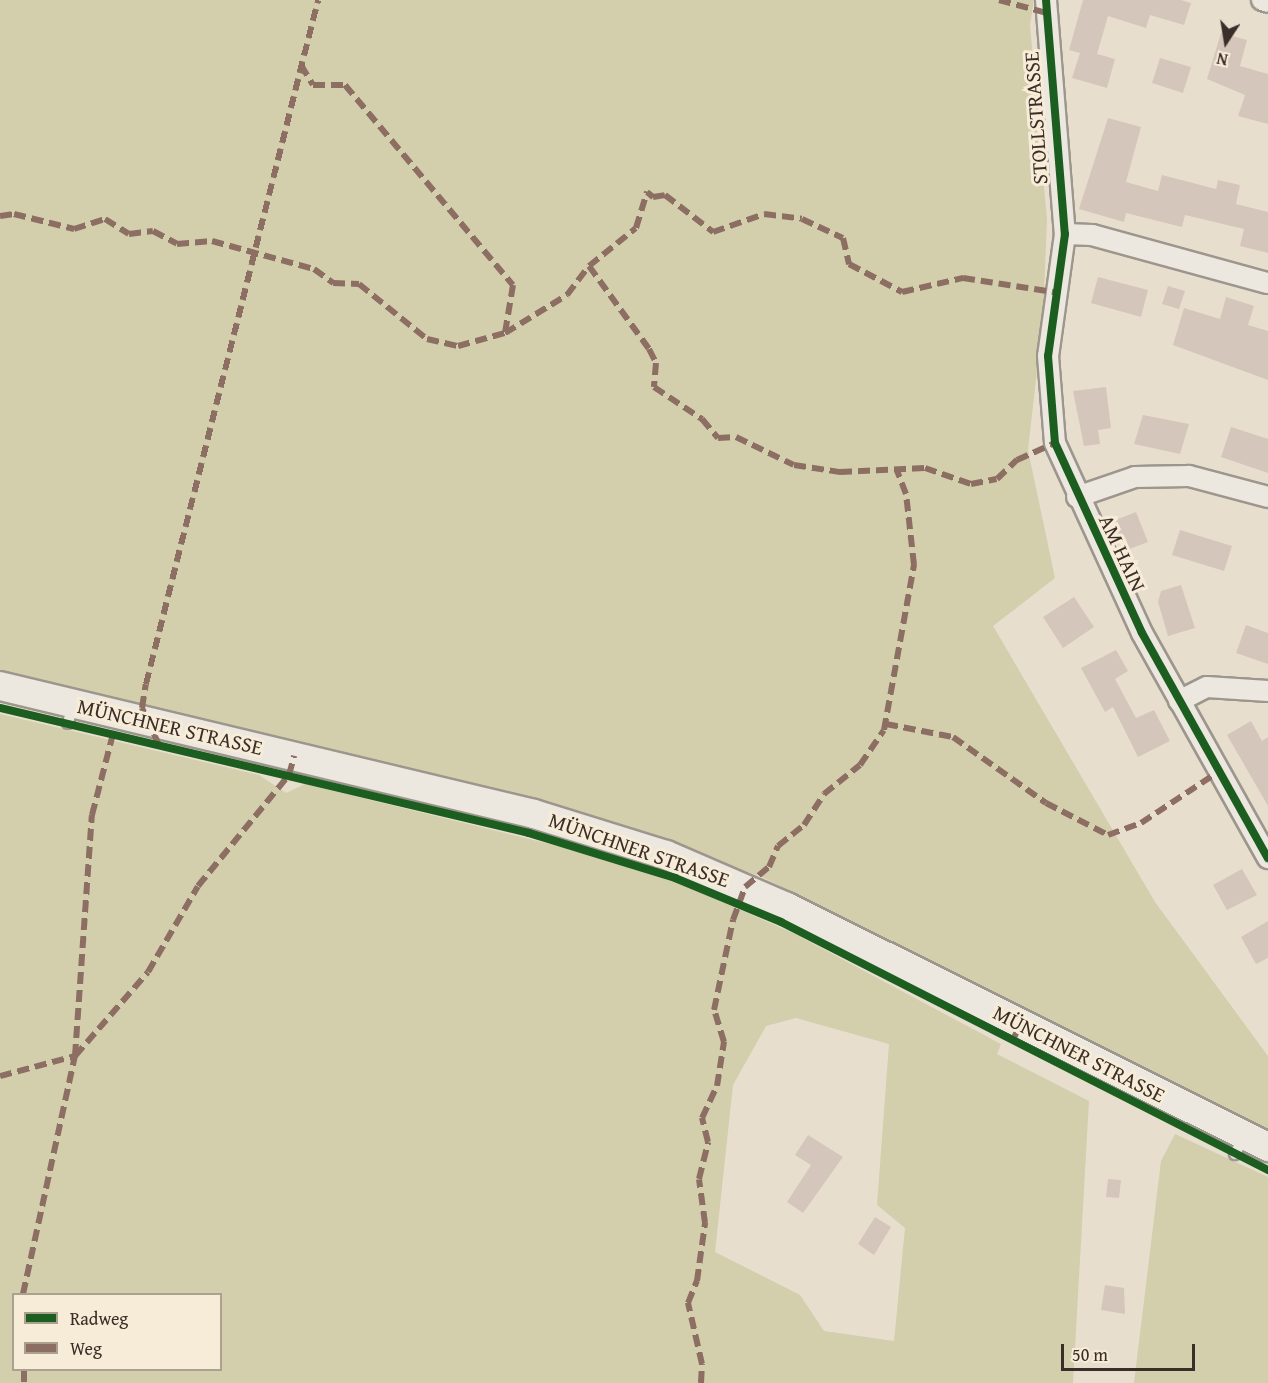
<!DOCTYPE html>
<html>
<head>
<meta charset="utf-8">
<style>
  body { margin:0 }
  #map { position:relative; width:1268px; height:1383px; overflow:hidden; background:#e8dece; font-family:"Gentium Book Plus",serif }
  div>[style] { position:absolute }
  .green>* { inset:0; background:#d3ceab }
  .building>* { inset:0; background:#d5c6bb }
  .roads { filter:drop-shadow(2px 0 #9d968d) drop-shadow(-2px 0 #9d968d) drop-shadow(0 2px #9d968d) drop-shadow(0 -2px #9d968d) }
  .service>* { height:10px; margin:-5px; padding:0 5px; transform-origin:5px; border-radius:5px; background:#ece7df }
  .minor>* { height:20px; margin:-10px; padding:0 10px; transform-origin:10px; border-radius:10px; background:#ece7df }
  .secondary>* { height:28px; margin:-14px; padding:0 14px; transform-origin:14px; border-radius:14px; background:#ece7df }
  .quiet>* { height:6px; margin-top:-3px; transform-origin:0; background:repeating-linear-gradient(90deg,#8d6e63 0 12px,transparent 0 18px) }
  .cycleway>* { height:8px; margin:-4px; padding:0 4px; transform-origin:4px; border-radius:4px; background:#1b5e20 }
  span { translate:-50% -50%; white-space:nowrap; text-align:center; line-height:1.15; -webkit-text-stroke:6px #f7ecd8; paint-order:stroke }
  .street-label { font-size:21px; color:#3b2d27 }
  .legend { position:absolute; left:12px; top:1293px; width:210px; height:78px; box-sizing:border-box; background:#f7ecd8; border:2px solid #aca091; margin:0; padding:8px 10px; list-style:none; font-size:18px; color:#3b2d27 }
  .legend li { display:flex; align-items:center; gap:12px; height:30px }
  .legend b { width:30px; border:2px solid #aca091 }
  .north { position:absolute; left:1196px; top:12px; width:60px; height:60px; -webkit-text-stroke:4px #f7ecd8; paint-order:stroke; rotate:192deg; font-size:16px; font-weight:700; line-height:24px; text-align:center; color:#3b2d27 }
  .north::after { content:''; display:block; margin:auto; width:21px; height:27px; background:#3b2d27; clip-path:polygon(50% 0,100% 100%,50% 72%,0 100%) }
  .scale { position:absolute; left:1061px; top:1344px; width:134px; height:27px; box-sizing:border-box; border:3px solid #3b2d27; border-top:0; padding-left:8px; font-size:18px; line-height:21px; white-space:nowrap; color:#3b2d27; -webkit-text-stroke:4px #f7ecd8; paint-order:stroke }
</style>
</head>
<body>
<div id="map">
  <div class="green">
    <div style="clip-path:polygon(0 0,1034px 0,1030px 25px,1047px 220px,1043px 317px,1028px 450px,1055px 578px,993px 626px,1155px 902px,1268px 1056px,1268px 1129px,762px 877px,537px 799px,0 675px)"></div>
    <div style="clip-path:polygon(evenodd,0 714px,259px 775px,286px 793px,305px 784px,594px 855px,688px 887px,793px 933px,1001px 1044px,997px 1054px,1089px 1101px,1073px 1383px,0 1383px,0 714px,796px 1018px,889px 1044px,877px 1205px,905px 1228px,894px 1341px,824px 1331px,800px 1295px,715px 1252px,733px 1085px,766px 1026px,796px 1018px,0 714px,14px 1294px,220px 1294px,220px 1370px,14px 1370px,14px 1294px)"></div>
    <div style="clip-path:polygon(1175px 1134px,1268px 1177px,1268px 1383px,1134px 1383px,1161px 1161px)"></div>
  </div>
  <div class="building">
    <div style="clip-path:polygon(1083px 0,1181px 0,1191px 3px,1184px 25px,1150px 15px,1146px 28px,1108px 16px,1097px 54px,1115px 59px,1107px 88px,1072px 78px,1080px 53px,1069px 50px)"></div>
    <div style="clip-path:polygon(1221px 33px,1247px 40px,1240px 66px,1268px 74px,1268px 124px,1238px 116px,1245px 95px,1207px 79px)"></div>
    <div style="clip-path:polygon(1160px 58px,1191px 67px,1183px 93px,1152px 83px)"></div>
    <div style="clip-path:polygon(1108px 118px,1141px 127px,1126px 182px,1158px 191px,1162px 175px,1216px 189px,1218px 180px,1240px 185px,1236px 204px,1268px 212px,1268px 253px,1240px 246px,1244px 229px,1185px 215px,1182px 227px,1126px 213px,1124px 222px,1079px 209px)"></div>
    <div style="clip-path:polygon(1098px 277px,1148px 290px,1141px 317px,1091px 303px)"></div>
    <div style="clip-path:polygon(1168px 286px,1185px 291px,1179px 309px,1162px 304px)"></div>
    <div style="clip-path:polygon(1226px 297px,1254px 306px,1248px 325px,1268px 331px,1268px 380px,1173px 345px,1184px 308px,1220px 319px)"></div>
    <div style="clip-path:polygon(1106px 387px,1111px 428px,1098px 430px,1100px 444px,1084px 446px,1073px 391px)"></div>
    <div style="clip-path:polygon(1143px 415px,1189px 424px,1180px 454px,1134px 444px)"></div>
    <div style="clip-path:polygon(1231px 427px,1268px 439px,1268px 473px,1221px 457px)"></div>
    <div style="clip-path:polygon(1136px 512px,1148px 542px,1124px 551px,1113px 521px)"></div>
    <div style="clip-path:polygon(1180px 530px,1232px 546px,1224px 571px,1172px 555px)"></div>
    <div style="clip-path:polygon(1181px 585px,1195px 628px,1168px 636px,1158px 602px,1161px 591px)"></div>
    <div style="clip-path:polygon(1074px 597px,1094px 627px,1063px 648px,1043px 617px)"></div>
    <div style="clip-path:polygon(1246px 625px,1268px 633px,1268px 664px,1236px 653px)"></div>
    <div style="clip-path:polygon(1116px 650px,1128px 671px,1115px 679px,1136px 718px,1154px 710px,1170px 741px,1138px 757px,1113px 707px,1105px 712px,1081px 668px)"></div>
    <div style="clip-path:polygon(1251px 721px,1262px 741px,1268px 737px,1268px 806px,1227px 735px)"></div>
    <div style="clip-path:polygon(1242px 869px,1257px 895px,1227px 910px,1213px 885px)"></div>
    <div style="clip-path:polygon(1268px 921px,1268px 958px,1256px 964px,1241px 937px)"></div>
    <div style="clip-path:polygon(808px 1135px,843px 1157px,803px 1213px,787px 1202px,811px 1165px,795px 1155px)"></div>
    <div style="clip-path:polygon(1108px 1179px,1121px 1180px,1119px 1198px,1106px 1197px)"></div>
    <div style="clip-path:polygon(875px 1217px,891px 1227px,874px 1255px,858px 1244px)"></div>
    <div style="clip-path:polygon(1105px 1285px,1124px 1288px,1125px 1314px,1101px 1310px)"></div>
  </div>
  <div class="roads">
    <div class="service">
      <div style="left:68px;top:723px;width:20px;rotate:-75deg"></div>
      <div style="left:1235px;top:1154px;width:20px;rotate:-63deg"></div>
    </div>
    <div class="minor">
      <div style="left:1046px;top:0;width:235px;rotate:85.4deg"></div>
      <div style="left:1065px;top:234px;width:123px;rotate:97.9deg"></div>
      <div style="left:1048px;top:356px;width:87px;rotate:85.4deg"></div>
      <div style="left:1055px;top:443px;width:209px;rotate:65.4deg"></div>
      <div style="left:1142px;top:633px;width:258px;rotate:60.8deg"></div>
      <div style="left:1262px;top:0;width:6px;rotate:18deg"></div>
      <div style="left:1065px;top:234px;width:27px;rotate:2deg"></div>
      <div style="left:1092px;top:235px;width:182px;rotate:15.3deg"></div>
      <div style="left:1077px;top:497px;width:61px;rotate:-19deg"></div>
      <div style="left:1135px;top:477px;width:54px;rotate:-1.1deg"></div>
      <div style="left:1189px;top:476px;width:82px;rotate:14.9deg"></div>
      <div style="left:1179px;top:701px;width:31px;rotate:-27deg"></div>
      <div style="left:1207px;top:687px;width:61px;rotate:3.8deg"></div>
    </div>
    <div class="secondary">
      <div style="left:0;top:686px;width:549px;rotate:13.48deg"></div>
      <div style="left:534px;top:814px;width:138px;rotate:17.3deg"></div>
      <div style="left:666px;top:855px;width:132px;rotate:23.3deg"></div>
      <div style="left:787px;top:907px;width:538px;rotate:26.52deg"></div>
    </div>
  </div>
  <div class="quiet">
    <div style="left:999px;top:0;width:50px;rotate:15.2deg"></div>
    <div style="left:301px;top:65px;width:23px;rotate:59deg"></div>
    <div style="left:313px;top:85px;width:32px"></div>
    <div style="left:345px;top:85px;width:261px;rotate:50deg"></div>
    <div style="left:513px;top:285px;width:49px;rotate:99.5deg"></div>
    <div style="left:0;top:216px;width:14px;rotate:-8deg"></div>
    <div style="left:14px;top:214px;width:62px;rotate:14deg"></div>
    <div style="left:74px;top:229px;width:33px;rotate:-18deg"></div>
    <div style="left:105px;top:219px;width:28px;rotate:32deg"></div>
    <div style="left:129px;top:234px;width:24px;rotate:-7deg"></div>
    <div style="left:153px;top:231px;width:27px;rotate:28deg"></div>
    <div style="left:177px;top:244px;width:35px;rotate:-5deg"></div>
    <div style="left:212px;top:241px;width:106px;rotate:15.4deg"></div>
    <div style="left:314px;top:269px;width:24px;rotate:36deg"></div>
    <div style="left:333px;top:283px;width:26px;rotate:2deg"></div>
    <div style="left:359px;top:284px;width:87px;rotate:39deg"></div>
    <div style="left:427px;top:339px;width:32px;rotate:13deg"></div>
    <div style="left:458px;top:346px;width:49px;rotate:-15.5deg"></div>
    <div style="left:505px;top:333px;width:73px;rotate:-31.5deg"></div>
    <div style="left:567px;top:295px;width:36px;rotate:-53deg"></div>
    <div style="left:589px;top:266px;width:60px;rotate:-39deg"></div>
    <div style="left:636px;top:228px;width:38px;rotate:-73deg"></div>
    <div style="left:647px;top:192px;width:8px;rotate:40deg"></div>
    <div style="left:653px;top:197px;width:12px;rotate:-9deg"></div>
    <div style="left:665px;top:195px;width:61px;rotate:37.6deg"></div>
    <div style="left:713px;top:232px;width:54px;rotate:-19.4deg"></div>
    <div style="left:764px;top:214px;width:38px;rotate:7deg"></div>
    <div style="left:802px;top:219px;width:45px;rotate:24.9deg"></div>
    <div style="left:843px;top:238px;width:27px;rotate:77deg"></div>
    <div style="left:849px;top:264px;width:60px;rotate:27.8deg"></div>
    <div style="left:902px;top:292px;width:63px;rotate:-12.9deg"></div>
    <div style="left:963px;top:278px;width:98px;rotate:8.8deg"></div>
    <div style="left:589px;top:266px;width:102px;rotate:54.1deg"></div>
    <div style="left:649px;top:349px;width:16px;rotate:63deg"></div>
    <div style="left:656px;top:363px;width:24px;rotate:95deg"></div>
    <div style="left:654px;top:387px;width:58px;rotate:33.7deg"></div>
    <div style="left:702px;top:419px;width:25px;rotate:50deg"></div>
    <div style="left:718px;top:438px;width:18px;rotate:-3deg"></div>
    <div style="left:736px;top:437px;width:64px;rotate:25.8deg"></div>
    <div style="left:794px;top:465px;width:47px;rotate:8.7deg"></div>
    <div style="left:840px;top:472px;width:85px;rotate:-2.7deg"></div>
    <div style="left:925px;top:468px;width:49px;rotate:19.2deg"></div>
    <div style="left:971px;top:484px;width:26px;rotate:-11deg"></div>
    <div style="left:997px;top:479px;width:28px;rotate:-44deg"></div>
    <div style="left:1017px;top:460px;width:42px;rotate:-24.1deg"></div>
    <div style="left:886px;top:724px;width:68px;rotate:11deg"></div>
    <div style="left:953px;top:737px;width:114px;rotate:35.4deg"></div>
    <div style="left:1046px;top:803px;width:70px;rotate:27.3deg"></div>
    <div style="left:1108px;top:835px;width:35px;rotate:-20deg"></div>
    <div style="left:1141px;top:823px;width:92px;rotate:-33.5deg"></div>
    <div style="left:159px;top:745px;width:41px;rotate:-114.7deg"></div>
    <div style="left:142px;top:708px;width:24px;rotate:-81deg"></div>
    <div style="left:146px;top:684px;width:705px;rotate:-75.88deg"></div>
    <div style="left:1012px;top:1042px;width:19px;rotate:-65deg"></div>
    <div style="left:0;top:1076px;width:78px;rotate:-14.9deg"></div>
    <div style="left:75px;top:1056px;width:111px;rotate:-49deg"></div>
    <div style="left:148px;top:972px;width:99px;rotate:-59.8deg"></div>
    <div style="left:198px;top:886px;width:144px;rotate:-50.7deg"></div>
    <div style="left:289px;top:775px;width:20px;rotate:-75deg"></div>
    <div style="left:23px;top:1294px;width:244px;rotate:-77.7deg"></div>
    <div style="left:75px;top:1056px;width:242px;rotate:-86deg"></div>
    <div style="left:92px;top:815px;width:84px;rotate:-75.5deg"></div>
    <div style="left:24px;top:1370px;width:13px;rotate:90deg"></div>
    <div style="left:701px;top:1383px;width:19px;rotate:-87deg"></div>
    <div style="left:702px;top:1364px;width:63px;rotate:-102.9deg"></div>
    <div style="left:688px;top:1303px;width:24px;rotate:-68deg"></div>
    <div style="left:697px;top:1281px;width:59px;rotate:-82.1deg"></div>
    <div style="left:705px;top:1223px;width:44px;rotate:-97.8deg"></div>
    <div style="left:699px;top:1179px;width:38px;rotate:-76deg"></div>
    <div style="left:708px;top:1142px;width:25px;rotate:-104deg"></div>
    <div style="left:702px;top:1118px;width:35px;rotate:-65deg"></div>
    <div style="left:717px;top:1086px;width:45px;rotate:-81deg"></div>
    <div style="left:724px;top:1042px;width:34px;rotate:-107deg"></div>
    <div style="left:714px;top:1010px;width:92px;rotate:-78.1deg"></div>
    <div style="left:733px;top:920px;width:35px;rotate:-70deg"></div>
    <div style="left:745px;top:887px;width:31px;rotate:-40deg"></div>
    <div style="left:769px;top:867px;width:23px;rotate:-67deg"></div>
    <div style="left:778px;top:846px;width:33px;rotate:-39deg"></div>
    <div style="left:804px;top:825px;width:37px;rotate:-57deg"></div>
    <div style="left:824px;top:794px;width:46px;rotate:-38.9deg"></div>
    <div style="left:860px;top:765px;width:42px;rotate:-55.6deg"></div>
    <div style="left:884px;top:730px;width:168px;rotate:-79.7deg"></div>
    <div style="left:914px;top:565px;width:71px;rotate:-96.4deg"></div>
    <div style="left:906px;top:494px;width:26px;rotate:-111deg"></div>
  </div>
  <div class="cycleway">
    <div style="left:1046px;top:0;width:235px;rotate:85.4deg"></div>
    <div style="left:1065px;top:234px;width:123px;rotate:97.9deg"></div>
    <div style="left:1048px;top:356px;width:87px;rotate:85.4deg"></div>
    <div style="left:1055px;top:443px;width:209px;rotate:65.4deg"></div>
    <div style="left:1142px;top:633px;width:258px;rotate:60.8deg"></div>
    <div style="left:0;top:708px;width:544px;rotate:13.29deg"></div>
    <div style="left:529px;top:833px;width:153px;rotate:17.1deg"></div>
    <div style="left:675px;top:878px;width:115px;rotate:22.5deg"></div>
    <div style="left:781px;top:922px;width:547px;rotate:26.99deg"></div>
  </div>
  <div class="street-label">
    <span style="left:1036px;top:118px;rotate:-94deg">STOLLSTRASSE</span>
    <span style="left:1122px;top:553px;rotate:65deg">AM HAIN</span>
    <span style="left:170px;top:727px;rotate:13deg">MÜNCHNER STRASSE</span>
    <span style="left:639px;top:850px;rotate:19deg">MÜNCHNER STRASSE</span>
    <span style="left:1079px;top:1054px;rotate:27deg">MÜNCHNER STRASSE</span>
  </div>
  <ul class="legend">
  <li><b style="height:8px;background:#1b5e20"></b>Radweg</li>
  <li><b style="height:8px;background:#8d6e63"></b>Weg</li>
  </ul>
  <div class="north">N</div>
  <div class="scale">50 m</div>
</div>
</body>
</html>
